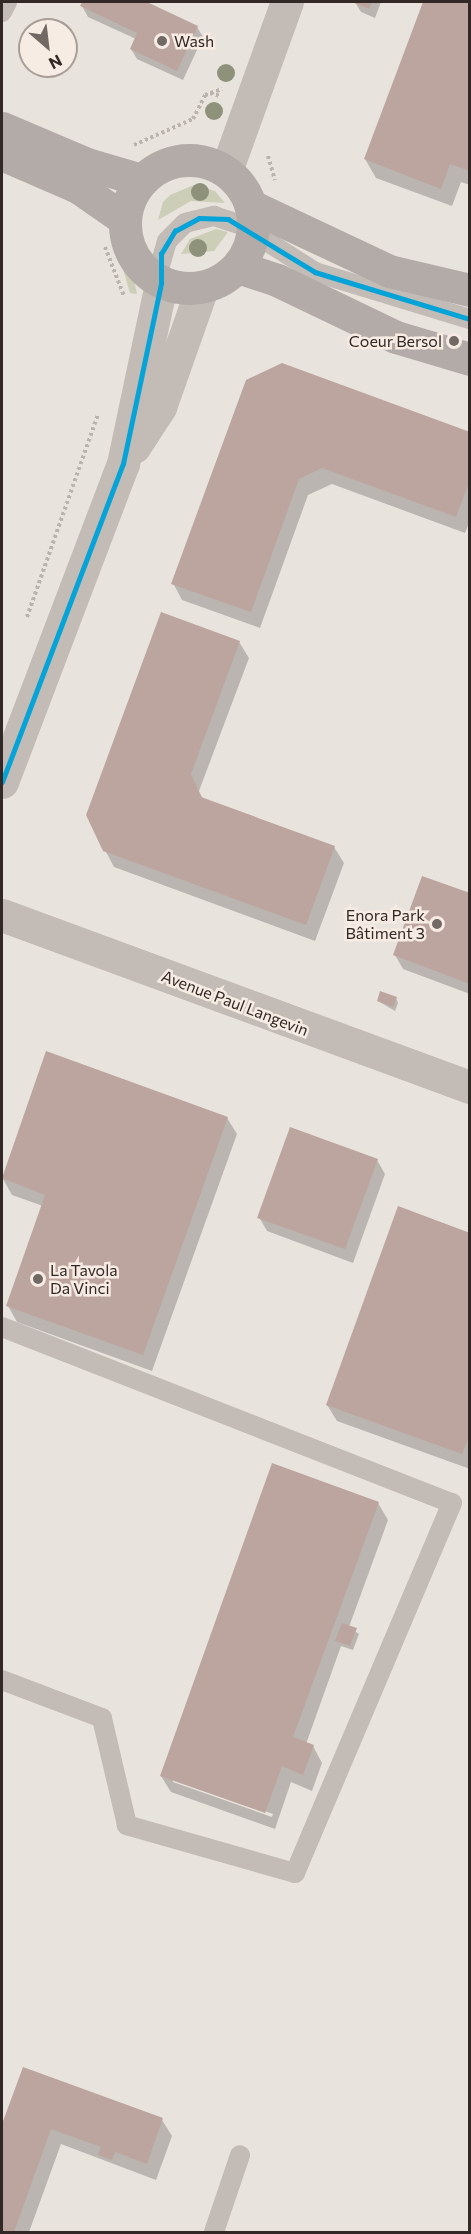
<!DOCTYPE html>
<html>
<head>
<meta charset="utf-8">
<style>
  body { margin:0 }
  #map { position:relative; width:471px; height:2234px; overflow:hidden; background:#e9e3dd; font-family:Commissioner,sans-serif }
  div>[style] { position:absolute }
  .green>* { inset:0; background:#ccceb7 }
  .shadow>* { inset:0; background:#0003 }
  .building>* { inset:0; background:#bca59f }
  .path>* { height:4px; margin-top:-2px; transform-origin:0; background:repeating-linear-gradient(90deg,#bbb3ae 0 3px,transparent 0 6px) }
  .service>* { height:20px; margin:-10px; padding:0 10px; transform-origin:10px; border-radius:10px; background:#c2bbb6 }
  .minor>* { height:33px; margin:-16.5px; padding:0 16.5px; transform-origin:16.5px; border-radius:16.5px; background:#c2bbb6 }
  .tertiary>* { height:33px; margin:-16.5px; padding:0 16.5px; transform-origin:16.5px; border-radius:16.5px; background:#c2bbb6 }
  .secondary>* { height:33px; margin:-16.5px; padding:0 16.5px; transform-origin:16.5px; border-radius:16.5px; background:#b3aba7 }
  .secondary>.ring { margin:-16.5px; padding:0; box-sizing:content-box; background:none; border:33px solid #b3aba7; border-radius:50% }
  .bus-1>* { height:4.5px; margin:-2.25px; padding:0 2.25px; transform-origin:2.25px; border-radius:2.25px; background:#05a3d7 }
  .trees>* { width:18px; height:18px; margin:-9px; border-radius:50%; background:#8e927b }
  .dots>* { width:16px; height:16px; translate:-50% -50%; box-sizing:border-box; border:3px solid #f7ece3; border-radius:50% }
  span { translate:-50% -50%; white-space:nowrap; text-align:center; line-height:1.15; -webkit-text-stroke:5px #f7ece3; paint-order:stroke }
  .poi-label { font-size:16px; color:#322825 }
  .left { translate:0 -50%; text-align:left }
  .right { translate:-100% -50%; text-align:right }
  .street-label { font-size:16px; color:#322825 }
  .frame { position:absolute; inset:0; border:3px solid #322825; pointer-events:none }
  .north { position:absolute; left:18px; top:18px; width:60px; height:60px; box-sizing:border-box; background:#f7ece3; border:2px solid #a89e97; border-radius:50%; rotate:152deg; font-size:16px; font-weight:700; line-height:24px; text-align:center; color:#322825 }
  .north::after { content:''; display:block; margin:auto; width:21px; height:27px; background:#726965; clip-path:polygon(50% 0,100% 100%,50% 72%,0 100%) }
</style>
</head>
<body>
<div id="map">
  <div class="green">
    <div style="clip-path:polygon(194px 185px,215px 191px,225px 203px,191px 201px,158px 220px,163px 202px,170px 195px)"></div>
    <div style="clip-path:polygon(111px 228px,131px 265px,137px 294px,130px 293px)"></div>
    <div style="clip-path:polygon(216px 229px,228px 232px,214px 251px,181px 254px,190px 239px)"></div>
  </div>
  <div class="shadow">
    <div style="clip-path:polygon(84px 2px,143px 2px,197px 27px,203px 37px,183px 80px,137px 59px,131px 49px,136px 39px,88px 17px,82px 6px)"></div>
    <div style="clip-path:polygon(355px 2px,381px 2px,375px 18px,361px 12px)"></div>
    <div style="clip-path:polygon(425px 2px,470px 2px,470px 185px,461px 182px,452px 206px,376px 178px,365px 159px)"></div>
    <div style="clip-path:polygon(247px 381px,470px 434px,470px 521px,465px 533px,332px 484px,308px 495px,260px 628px,182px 600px,173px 583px)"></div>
    <div style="clip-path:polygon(239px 642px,249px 658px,199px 791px,203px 799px,334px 847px,344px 863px,315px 941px,114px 867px,105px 850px)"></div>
    <div style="clip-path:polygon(470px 895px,470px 994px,403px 969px,395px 955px)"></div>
    <div style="clip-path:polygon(396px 998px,398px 1003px,395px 1011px,378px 1001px)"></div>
    <div style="clip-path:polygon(47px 1053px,227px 1118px,237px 1134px,152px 1371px,17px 1322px,8px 1306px,43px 1206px,12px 1195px,3px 1179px)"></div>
    <div style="clip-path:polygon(377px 1160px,385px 1174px,353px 1263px,267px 1231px,259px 1217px)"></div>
    <div style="clip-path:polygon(470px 1235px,470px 1469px,337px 1421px,327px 1405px)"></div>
    <div style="clip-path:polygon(evenodd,378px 1503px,388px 1520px,349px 1627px,359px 1634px,353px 1650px,341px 1646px,306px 1744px,313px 1746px,322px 1763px,312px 1791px,291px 1782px,275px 1829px,171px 1792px,161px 1776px,378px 1503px,173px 1779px,273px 1814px,272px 1817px,173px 1782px,173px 1779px)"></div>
    <div style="clip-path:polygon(24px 2068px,162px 2120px,172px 2136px,156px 2180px,61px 2144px,29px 2232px,2px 2232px,2px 2128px)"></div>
  </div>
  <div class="building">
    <div style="clip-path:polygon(82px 2px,147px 2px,198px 26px,177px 71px,130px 49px,137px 33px,80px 6px)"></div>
    <div style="clip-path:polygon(352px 2px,372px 2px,369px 9px)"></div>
    <div style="clip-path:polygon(423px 2px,470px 2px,470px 171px,450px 164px,441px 189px,364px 159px)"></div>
    <div style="clip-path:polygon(282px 363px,470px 432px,470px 480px,456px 517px,322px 468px,299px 479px,251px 612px,171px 584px,246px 380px)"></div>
    <div style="clip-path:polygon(161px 612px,240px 641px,191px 774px,201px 797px,335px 846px,306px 925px,103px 851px,86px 815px)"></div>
    <div style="clip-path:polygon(422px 876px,470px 893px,470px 984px,393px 955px)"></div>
    <div style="clip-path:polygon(380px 991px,397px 997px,393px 1007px,377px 1001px)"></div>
    <div style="clip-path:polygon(46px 1051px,228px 1117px,143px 1355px,6px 1306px,45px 1195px,2px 1178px)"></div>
    <div style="clip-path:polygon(290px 1127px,378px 1159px,345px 1249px,257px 1218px)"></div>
    <div style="clip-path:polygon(398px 1206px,470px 1233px,470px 1435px,462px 1454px,326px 1405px)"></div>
    <div style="clip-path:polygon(272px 1463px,379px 1502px,293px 1737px,314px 1745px,303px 1775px,282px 1766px,265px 1813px,160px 1776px)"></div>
    <div style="clip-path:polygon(342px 1623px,357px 1628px,350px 1646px,335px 1641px)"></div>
    <div style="clip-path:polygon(23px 2067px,163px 2118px,147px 2164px,115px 2152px,112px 2160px,98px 2155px,101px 2147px,51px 2129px,14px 2232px,2px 2232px,2px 2124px)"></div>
  </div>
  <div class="path">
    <div style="left:210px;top:93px;width:10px;rotate:17deg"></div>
    <div style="left:134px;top:145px;width:64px;rotate:-23.8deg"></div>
    <div style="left:193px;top:119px;width:27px;rotate:-63deg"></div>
    <div style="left:205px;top:95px;width:18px;rotate:-19deg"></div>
    <div style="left:268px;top:156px;width:25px;rotate:74deg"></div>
    <div style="left:105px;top:247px;width:53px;rotate:68.8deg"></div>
    <div style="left:27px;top:617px;width:215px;rotate:-70.7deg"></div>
  </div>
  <div class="service">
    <div style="left:2px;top:12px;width:11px;rotate:-63deg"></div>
    <div style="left:161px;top:283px;width:14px;rotate:-98deg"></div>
    <div style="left:159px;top:269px;width:29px;rotate:-74deg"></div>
    <div style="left:167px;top:241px;width:25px;rotate:-45deg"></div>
    <div style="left:185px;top:223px;width:30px;rotate:-14deg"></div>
    <div style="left:214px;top:216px;width:28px;rotate:18deg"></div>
    <div style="left:241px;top:225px;width:88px;rotate:32.4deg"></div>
    <div style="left:315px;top:272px;width:162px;rotate:16.9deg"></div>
    <div style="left:2px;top:1327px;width:483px;rotate:21.4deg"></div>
    <div style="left:452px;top:1503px;width:402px;rotate:113deg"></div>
    <div style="left:295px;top:1873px;width:175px;rotate:-164.1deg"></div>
    <div style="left:127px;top:1825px;width:110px;rotate:-103.2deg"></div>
    <div style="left:102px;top:1718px;width:107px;rotate:-159.2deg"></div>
    <div style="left:214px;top:2232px;width:81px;rotate:-71.3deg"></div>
  </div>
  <div class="minor">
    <div style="left:2px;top:915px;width:499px;rotate:20.2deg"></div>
  </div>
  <div class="tertiary">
    <div style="left:226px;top:171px;width:180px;rotate:-70.2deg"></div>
    <div style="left:134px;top:447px;width:48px;rotate:-57deg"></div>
    <div style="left:160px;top:407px;width:126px;rotate:-70.6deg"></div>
    <div style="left:2px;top:782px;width:340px;rotate:-69.2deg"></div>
    <div style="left:123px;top:464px;width:185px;rotate:-78.1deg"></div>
  </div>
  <div class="secondary">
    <div style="left:2px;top:128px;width:92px;rotate:23deg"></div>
    <div style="left:87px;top:164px;width:56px;rotate:16.5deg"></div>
    <div style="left:2px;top:154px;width:83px;rotate:23.5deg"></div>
    <div style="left:78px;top:187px;width:56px;rotate:34.8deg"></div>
    <div class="ring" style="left:125px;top:160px;width:95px;height:95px"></div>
    <div style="left:251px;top:206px;width:153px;rotate:25.2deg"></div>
    <div style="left:389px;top:271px;width:83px;rotate:13.2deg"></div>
    <div style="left:238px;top:267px;width:41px;rotate:18.4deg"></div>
    <div style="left:277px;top:280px;width:132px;rotate:25.6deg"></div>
    <div style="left:396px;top:337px;width:77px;rotate:16.6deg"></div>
  </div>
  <div class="bus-1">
    <div style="left:2px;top:782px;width:340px;rotate:-69.2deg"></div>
    <div style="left:123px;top:464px;width:185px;rotate:-78.1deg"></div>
    <div style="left:161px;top:283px;width:29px;rotate:-90deg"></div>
    <div style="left:161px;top:254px;width:27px;rotate:-59deg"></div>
    <div style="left:175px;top:231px;width:27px;rotate:-28deg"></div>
    <div style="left:199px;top:218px;width:29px;rotate:2deg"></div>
    <div style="left:228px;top:219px;width:102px;rotate:31.3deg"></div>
    <div style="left:315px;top:272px;width:162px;rotate:16.9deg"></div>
  </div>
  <div class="trees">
    <div style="left:226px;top:73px"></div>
    <div style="left:214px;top:111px"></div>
    <div style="left:200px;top:192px"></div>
    <div style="left:198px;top:248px"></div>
  </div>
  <div class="dots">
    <div style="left:162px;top:41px;background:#726965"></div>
    <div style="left:454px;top:341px;background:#726965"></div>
    <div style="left:437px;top:924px;background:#726965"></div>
    <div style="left:38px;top:1279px;background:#726965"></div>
  </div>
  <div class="poi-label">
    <span class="left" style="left:174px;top:41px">Wash</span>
    <span class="right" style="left:442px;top:341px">Coeur Bersol</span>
    <span class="right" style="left:425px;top:924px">Enora Park<br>Bâtiment 3</span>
    <span class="left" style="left:50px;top:1279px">La Tavola<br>Da Vinci</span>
  </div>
  <div class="street-label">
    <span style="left:235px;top:1003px;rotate:21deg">Avenue Paul Langevin</span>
  </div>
  <div class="frame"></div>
  <div class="north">N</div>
</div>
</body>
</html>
